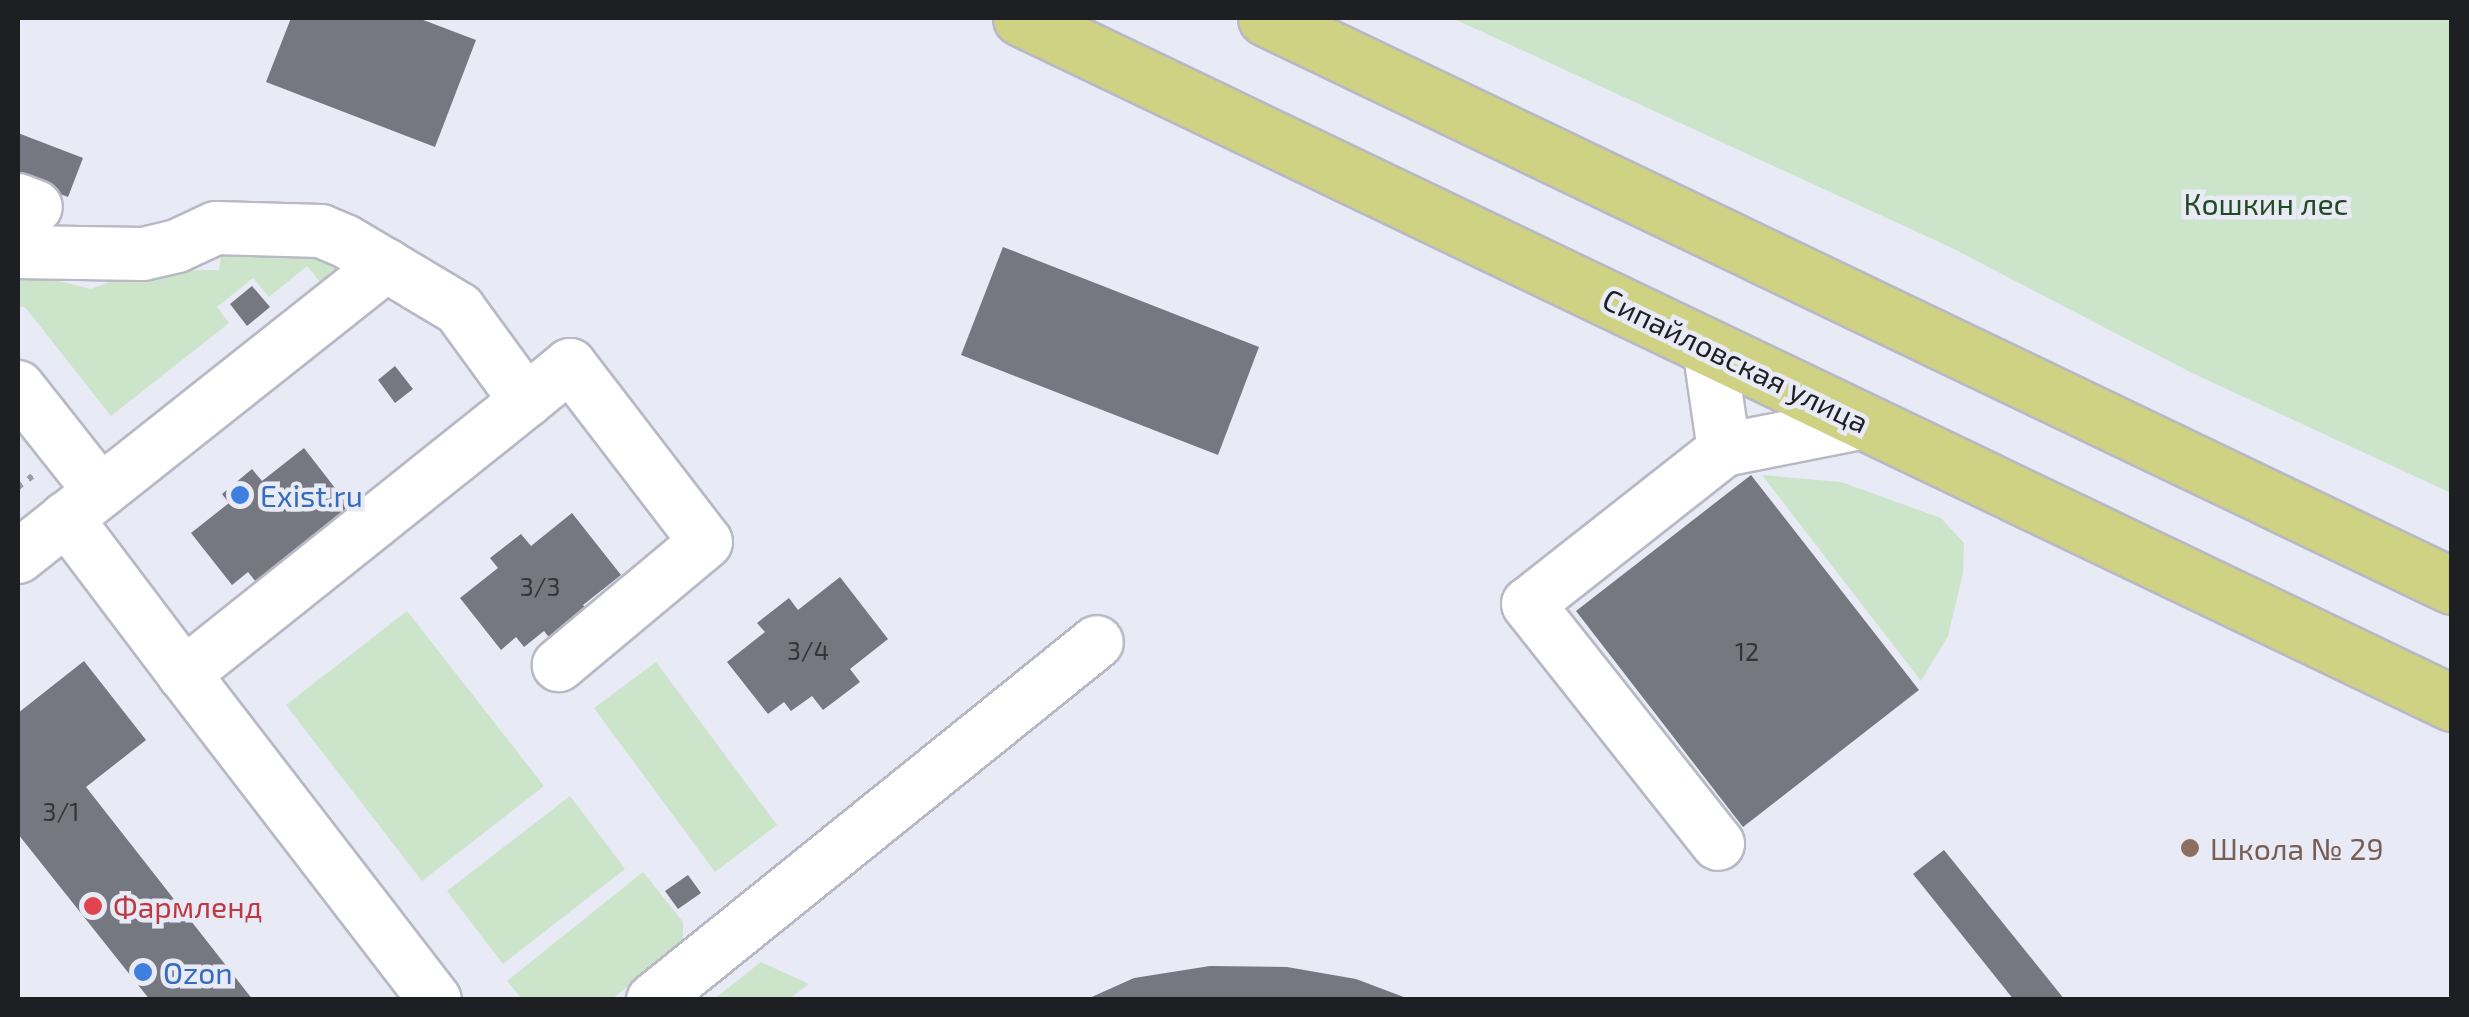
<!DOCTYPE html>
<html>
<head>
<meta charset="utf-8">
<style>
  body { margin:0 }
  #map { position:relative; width:2469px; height:1017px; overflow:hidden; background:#e8eaf6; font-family:"Exo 2",sans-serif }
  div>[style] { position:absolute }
  .green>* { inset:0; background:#cce4ca }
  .building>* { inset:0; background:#757781 }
  .path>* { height:6px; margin-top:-3px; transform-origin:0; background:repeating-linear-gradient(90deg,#9a9ca5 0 5px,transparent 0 13px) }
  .roads { filter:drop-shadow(2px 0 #b8b9c5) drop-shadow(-2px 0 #b8b9c5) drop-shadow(0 2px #b8b9c5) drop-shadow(0 -2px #b8b9c5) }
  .minor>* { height:52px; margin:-26px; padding:0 26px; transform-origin:26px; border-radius:26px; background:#fff }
  .major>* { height:55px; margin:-27.5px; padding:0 27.5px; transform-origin:27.5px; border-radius:27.5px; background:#cfd183 }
  .dots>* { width:28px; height:28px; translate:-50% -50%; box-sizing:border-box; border:5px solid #e8eaf6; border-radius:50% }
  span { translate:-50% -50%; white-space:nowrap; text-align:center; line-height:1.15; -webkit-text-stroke:9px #e8eaf6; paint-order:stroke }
  .number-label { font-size:25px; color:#34353a }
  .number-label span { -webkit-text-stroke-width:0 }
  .park-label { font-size:30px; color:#234b22 }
  .street-label { font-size:30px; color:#1e1f23 }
  .shop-label { font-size:30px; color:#366cbe }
  .left { translate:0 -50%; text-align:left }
  .education-label { font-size:30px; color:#785e54 }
  .health-label { font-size:30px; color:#be3a42 }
  .frame { position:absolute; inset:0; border:20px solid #1e1f23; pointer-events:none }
</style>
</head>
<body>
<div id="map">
  <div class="green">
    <div style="clip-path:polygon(1452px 18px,2451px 18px,2451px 493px,2194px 374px,1952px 248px)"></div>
    <div style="clip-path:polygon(300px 240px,342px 268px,326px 289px,307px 266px,269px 297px,253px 278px,217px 307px,229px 323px,111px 416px,25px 307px,18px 306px,18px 271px,91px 289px,139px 271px,219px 270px,223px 242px)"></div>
    <div style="clip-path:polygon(1762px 475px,1841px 482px,1941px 518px,1964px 543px,1963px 573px,1948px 636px,1921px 681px)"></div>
    <div style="clip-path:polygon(407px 611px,544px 786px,422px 881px,286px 705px)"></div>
    <div style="clip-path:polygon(656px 662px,777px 825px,715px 872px,594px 708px)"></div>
    <div style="clip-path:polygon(570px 796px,625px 869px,503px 964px,447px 891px)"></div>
    <div style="clip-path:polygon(643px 872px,683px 922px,683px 943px,612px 999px,522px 999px,507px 981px)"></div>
    <div style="clip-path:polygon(761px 962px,809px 984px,789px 999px,714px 999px)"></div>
  </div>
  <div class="building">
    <div style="clip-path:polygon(291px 18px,418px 18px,476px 40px,435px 147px,266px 82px)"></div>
    <div style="clip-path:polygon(18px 133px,83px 158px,68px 197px,18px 178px)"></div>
    <div style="clip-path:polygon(1003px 247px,1259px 347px,1218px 455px,961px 355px)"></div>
    <div style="clip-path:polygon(252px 286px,270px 307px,247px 326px,230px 304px)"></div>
    <div style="clip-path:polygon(395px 366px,413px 389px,395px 403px,378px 380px)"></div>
    <div style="clip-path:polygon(304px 448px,352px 510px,288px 581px,275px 566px,256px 582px,248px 572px,232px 585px,191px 533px,229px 503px,222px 494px,252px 469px,262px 481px)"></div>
    <div style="clip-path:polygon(1751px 475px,1919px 690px,1743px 827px,1576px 611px)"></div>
    <div style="clip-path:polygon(572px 513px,621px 575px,583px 605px,593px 617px,556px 646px,544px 631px,524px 647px,516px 637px,501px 650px,460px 598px,498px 568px,490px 558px,521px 534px,531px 546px)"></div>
    <div style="clip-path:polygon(840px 577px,888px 639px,850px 669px,860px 682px,823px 710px,812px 696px,791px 711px,784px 702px,768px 714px,727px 662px,765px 632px,757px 623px,789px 598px,798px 610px)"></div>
    <div style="clip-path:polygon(84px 661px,146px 740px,86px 787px,253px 1000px,150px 1000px,18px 834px,18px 713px)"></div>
    <div style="clip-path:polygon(1944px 850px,2065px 1000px,2014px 1000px,1913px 874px)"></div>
    <div style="clip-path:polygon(688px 875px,701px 893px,678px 909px,665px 891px)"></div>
    <div style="clip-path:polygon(1210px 966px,1287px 967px,1356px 979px,1409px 999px,1085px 1000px,1134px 978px)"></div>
  </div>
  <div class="path">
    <div style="left:18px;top:487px;width:20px;rotate:-37deg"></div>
  </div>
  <div class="roads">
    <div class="minor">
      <div style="left:18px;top:200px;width:19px;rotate:21deg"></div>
      <div style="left:18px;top:252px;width:125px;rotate:0.9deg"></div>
      <div style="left:143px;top:254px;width:35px;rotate:-13deg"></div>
      <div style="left:177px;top:246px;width:43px;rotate:-24.8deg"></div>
      <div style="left:216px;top:228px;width:105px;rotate:1.6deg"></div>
      <div style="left:321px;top:231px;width:26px;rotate:23deg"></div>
      <div style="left:345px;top:241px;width:133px;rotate:30.8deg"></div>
      <div style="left:459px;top:309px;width:114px;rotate:53.9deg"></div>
      <div style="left:526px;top:401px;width:438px;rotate:141.4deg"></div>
      <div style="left:184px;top:674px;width:411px;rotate:52.4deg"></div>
      <div style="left:1709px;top:347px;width:104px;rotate:81.7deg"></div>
      <div style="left:1724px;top:450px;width:249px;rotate:141.8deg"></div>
      <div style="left:1528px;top:604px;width:306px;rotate:51.6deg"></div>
      <div style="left:18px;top:387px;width:132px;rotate:51.7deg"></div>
      <div style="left:526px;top:401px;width:57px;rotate:-39.3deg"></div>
      <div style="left:570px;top:365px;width:223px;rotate:52.5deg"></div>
      <div style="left:706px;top:542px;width:192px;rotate:140.1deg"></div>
      <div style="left:1724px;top:450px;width:145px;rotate:-11.2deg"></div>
      <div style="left:66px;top:518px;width:196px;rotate:52.9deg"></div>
      <div style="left:18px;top:557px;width:470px;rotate:-38.4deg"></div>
      <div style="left:653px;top:1000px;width:570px;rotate:-38.88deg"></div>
    </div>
    <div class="major">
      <div style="left:1021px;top:18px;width:1587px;rotate:25.58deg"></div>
      <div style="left:1266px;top:18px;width:1315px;rotate:25.59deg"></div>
    </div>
  </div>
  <div class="dots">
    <div style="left:240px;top:495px;background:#3f7fe0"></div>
    <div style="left:2190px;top:848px;background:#8d6e63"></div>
    <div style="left:93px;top:906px;background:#e0444e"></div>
    <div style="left:143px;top:972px;background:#3f7fe0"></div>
  </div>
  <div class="number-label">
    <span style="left:540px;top:586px">3/3</span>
    <span style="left:808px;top:650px">3/4</span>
    <span style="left:1747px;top:651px">12</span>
    <span style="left:61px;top:811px">3/1</span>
  </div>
  <div class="park-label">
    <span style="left:2266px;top:203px">Кошкин лес</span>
  </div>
  <div class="street-label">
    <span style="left:1736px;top:360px;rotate:26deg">Сипайловская улица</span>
  </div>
  <div class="shop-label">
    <span class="left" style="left:260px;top:495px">Exist.ru</span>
    <span class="left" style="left:163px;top:972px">Ozon</span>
  </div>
  <div class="education-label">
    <span class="left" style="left:2210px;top:848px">Школа № 29</span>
  </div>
  <div class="health-label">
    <span class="left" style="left:113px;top:906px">Фармленд</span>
  </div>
  <div class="frame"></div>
</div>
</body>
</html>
